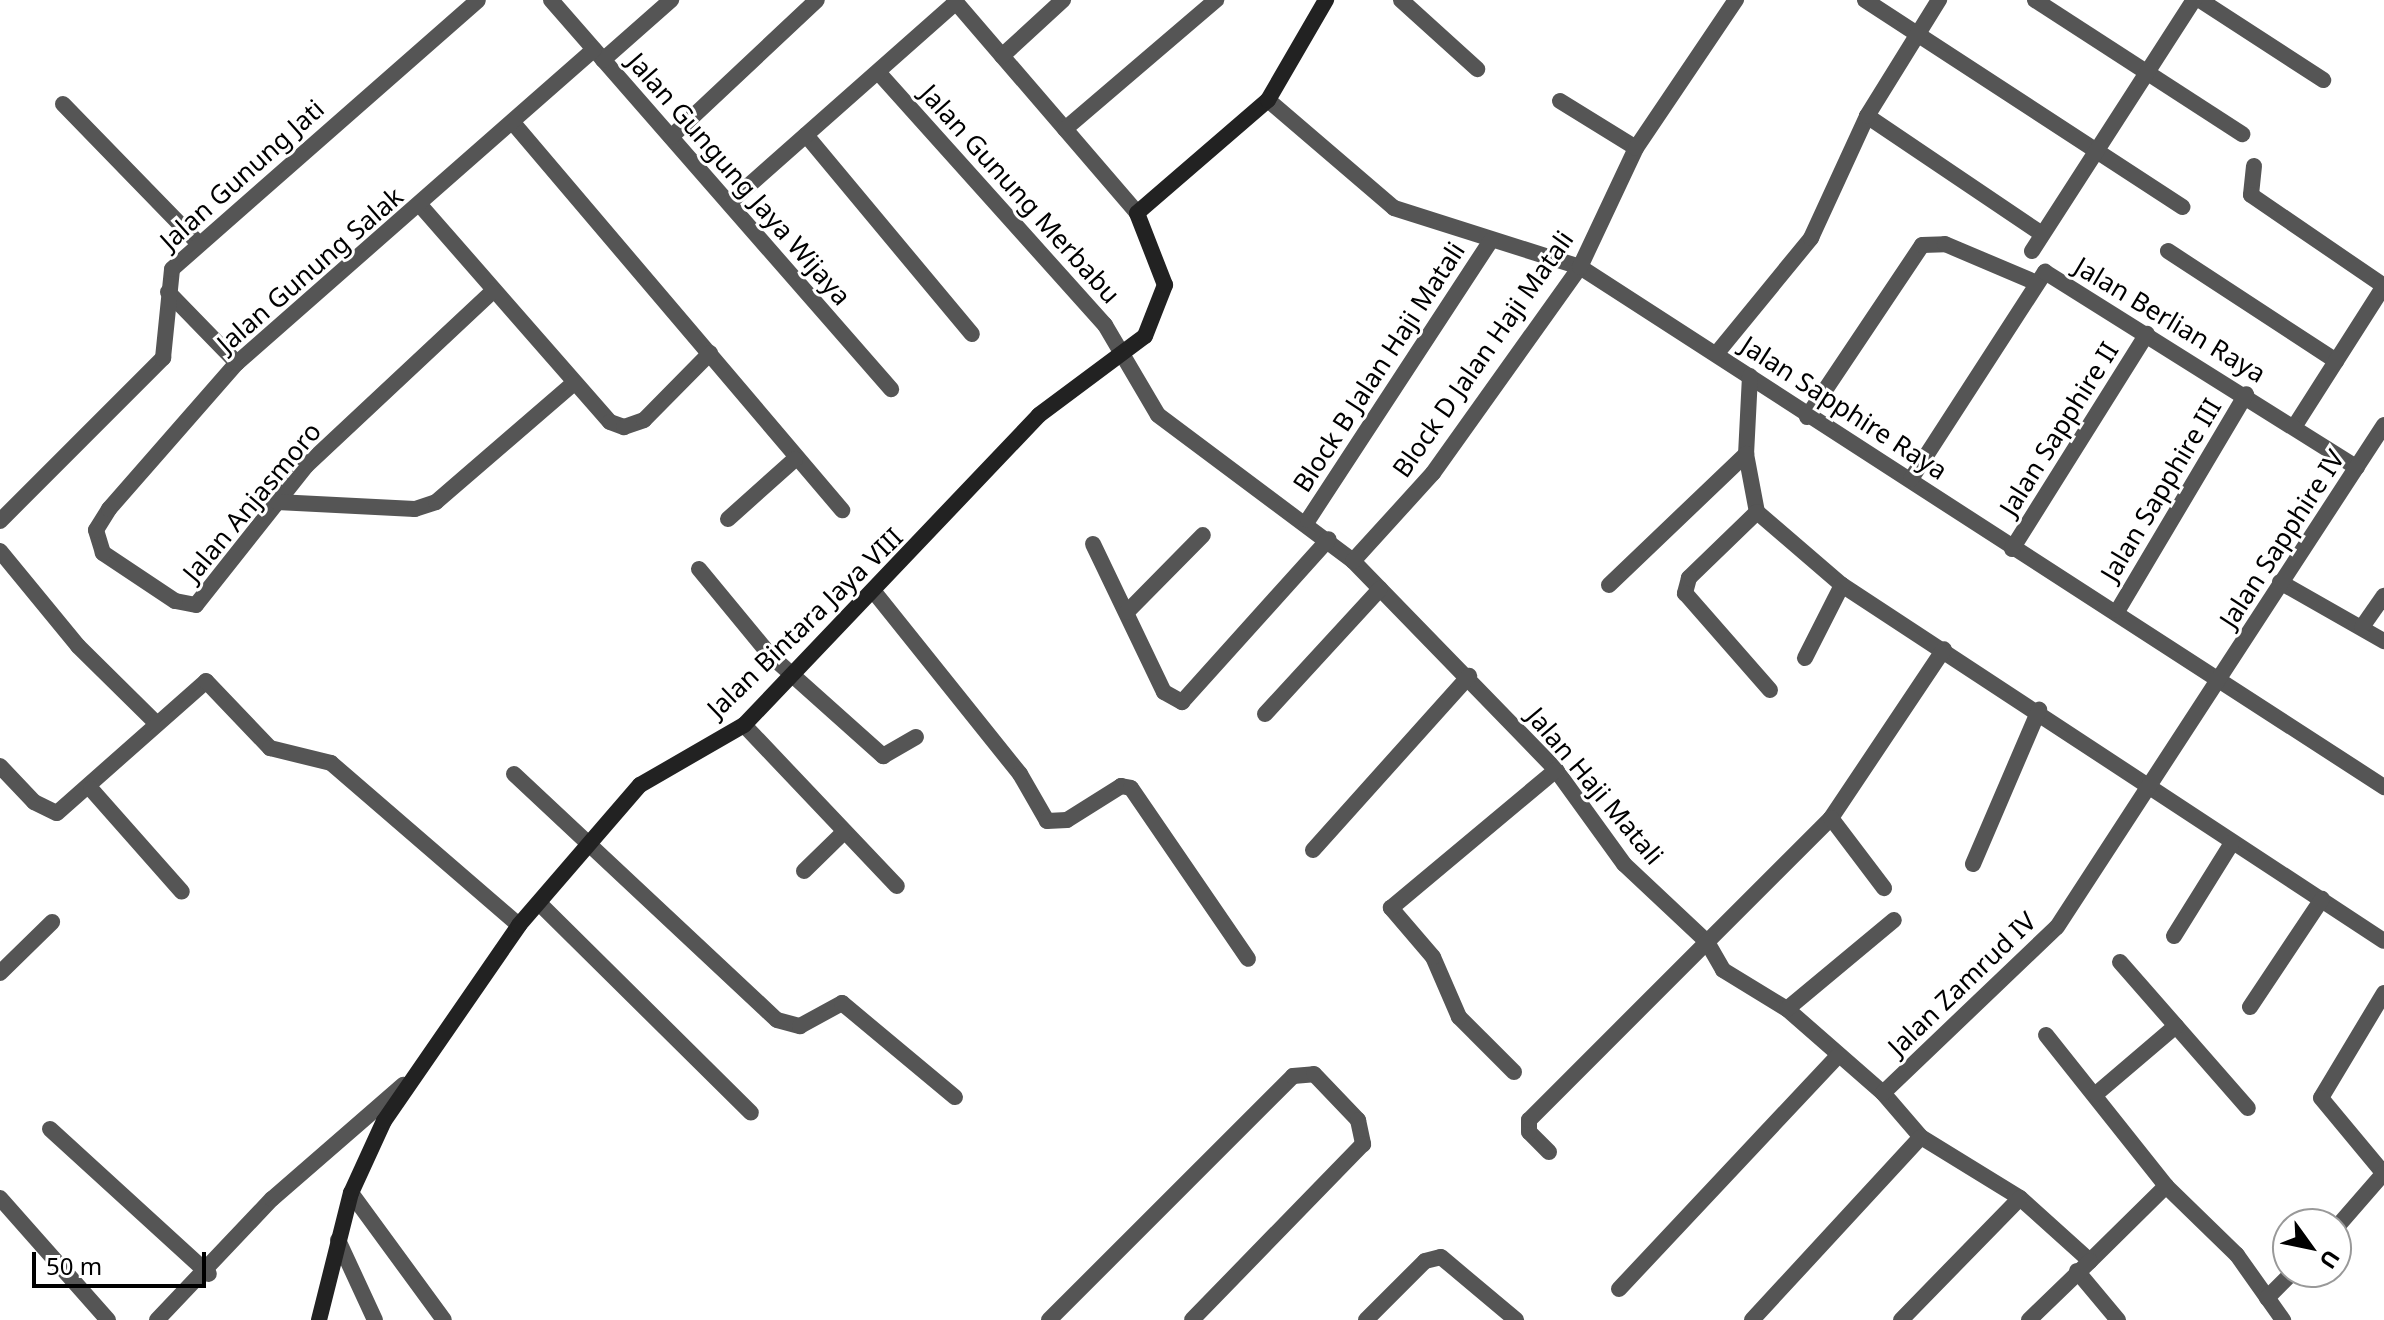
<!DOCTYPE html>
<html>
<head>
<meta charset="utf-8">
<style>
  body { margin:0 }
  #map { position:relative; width:2384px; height:1320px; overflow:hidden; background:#fff; font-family:"Noto Sans",sans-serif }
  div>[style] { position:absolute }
  .street>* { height:16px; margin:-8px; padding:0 8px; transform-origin:8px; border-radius:8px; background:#555 }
  .secondary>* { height:16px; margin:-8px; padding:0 8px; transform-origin:8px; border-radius:8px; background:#222 }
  span { translate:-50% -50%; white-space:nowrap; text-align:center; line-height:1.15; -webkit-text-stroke:6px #fff; paint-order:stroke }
  .street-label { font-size:26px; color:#000 }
  .north { position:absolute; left:2272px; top:1208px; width:80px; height:80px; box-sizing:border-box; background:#fff; border:2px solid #999; border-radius:50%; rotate:123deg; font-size:22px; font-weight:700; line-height:32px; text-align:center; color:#000 }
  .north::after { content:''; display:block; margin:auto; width:28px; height:36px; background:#000; clip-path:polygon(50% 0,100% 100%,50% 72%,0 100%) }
  .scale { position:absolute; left:32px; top:1252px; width:174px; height:36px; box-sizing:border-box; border:4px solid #000; border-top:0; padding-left:10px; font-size:24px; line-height:28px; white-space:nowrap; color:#000; -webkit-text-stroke:6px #fff; paint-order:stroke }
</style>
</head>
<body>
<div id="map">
  <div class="street">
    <div style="left:551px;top:0;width:517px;rotate:48.85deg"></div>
    <div style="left:954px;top:0;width:281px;rotate:49.3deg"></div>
    <div style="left:1401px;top:0;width:103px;rotate:42.2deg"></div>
    <div style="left:1865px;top:0;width:379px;rotate:33.1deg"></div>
    <div style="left:2035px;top:0;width:247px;rotate:32.9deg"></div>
    <div style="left:2200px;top:0;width:147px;rotate:33deg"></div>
    <div style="left:1002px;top:56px;width:83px;rotate:-42.6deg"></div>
    <div style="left:603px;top:60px;width:91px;rotate:-41.4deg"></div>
    <div style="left:878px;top:72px;width:340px;rotate:48.1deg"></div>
    <div style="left:1105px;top:325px;width:104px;rotate:59.5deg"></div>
    <div style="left:1158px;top:415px;width:244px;rotate:36.8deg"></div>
    <div style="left:1353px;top:561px;width:291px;rotate:45.8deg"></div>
    <div style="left:1556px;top:770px;width:116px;rotate:54.1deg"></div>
    <div style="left:1624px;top:864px;width:114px;rotate:43.2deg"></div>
    <div style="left:1707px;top:942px;width:32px;rotate:60deg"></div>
    <div style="left:1723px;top:970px;width:75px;rotate:31.4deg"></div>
    <div style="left:1787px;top:1009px;width:128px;rotate:41.2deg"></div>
    <div style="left:1883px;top:1093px;width:58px;rotate:49.2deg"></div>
    <div style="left:1921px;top:1137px;width:116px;rotate:31.6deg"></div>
    <div style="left:2020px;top:1198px;width:94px;rotate:42deg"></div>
    <div style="left:2090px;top:1261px;width:107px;rotate:-44.6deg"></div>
    <div style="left:2166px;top:1186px;width:99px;rotate:44.2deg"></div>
    <div style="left:2237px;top:1255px;width:80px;rotate:54.7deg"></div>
    <div style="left:1268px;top:100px;width:166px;rotate:40.6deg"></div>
    <div style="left:1394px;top:208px;width:195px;rotate:17.6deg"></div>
    <div style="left:1580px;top:267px;width:958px;rotate:32.89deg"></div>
    <div style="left:1560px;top:101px;width:89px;rotate:31.7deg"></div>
    <div style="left:63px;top:104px;width:192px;rotate:45.8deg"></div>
    <div style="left:1867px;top:116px;width:211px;rotate:34deg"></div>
    <div style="left:514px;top:124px;width:507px;rotate:49.64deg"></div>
    <div style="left:1065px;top:129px;width:199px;rotate:-40.5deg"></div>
    <div style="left:806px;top:135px;width:259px;rotate:50.2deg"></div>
    <div style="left:671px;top:137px;width:200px;rotate:-43.2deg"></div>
    <div style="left:2254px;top:166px;width:29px;rotate:96deg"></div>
    <div style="left:2251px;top:195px;width:161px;rotate:34.4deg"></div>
    <div style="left:729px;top:203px;width:303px;rotate:-41.5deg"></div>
    <div style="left:420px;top:205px;width:288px;rotate:48.8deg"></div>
    <div style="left:610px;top:422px;width:15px;rotate:20deg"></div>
    <div style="left:624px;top:427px;width:21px;rotate:-19deg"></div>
    <div style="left:644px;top:420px;width:94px;rotate:-45.4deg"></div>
    <div style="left:2032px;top:251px;width:299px;rotate:-57.2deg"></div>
    <div style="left:2168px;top:251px;width:201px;rotate:33.2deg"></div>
    <div style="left:493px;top:291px;width:256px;rotate:136.9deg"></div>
    <div style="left:306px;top:466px;width:177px;rotate:128.4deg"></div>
    <div style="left:196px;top:605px;width:21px;rotate:-169deg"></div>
    <div style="left:175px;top:601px;width:87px;rotate:-146.3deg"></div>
    <div style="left:103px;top:553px;width:24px;rotate:-107deg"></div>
    <div style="left:96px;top:530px;width:25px;rotate:-58deg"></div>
    <div style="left:109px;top:509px;width:194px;rotate:-48.8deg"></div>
    <div style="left:237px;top:363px;width:475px;rotate:-41.3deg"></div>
    <div style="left:168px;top:292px;width:99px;rotate:45.8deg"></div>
    <div style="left:1717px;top:353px;width:149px;rotate:-50.7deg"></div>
    <div style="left:1811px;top:238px;width:134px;rotate:-65.3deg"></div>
    <div style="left:1867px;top:116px;width:137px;rotate:-58.2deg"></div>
    <div style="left:1750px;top:376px;width:78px;rotate:92.9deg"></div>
    <div style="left:1746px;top:454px;width:59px;rotate:79.3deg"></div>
    <div style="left:1757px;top:512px;width:112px;rotate:40.7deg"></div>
    <div style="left:1842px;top:585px;width:648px;rotate:33.3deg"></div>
    <div style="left:1807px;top:417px;width:207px;rotate:-56.2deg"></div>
    <div style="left:1922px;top:245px;width:23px;rotate:-2deg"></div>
    <div style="left:1945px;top:244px;width:100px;rotate:23deg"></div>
    <div style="left:2296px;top:424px;width:164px;rotate:-57.5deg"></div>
    <div style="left:1911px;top:479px;width:247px;rotate:-57.1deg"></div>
    <div style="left:2045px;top:272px;width:368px;rotate:32.1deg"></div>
    <div style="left:277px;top:502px;width:138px;rotate:2.9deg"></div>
    <div style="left:415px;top:509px;width:22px;rotate:-18deg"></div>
    <div style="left:436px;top:502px;width:182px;rotate:-40.8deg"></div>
    <div style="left:1757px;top:512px;width:95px;rotate:135.9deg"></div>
    <div style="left:1689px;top:578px;width:16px;rotate:105deg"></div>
    <div style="left:1685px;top:593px;width:129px;rotate:48.8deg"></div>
    <div style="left:728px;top:519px;width:90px;rotate:-41.8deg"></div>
    <div style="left:1308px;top:520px;width:334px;rotate:-56.8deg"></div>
    <div style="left:0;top:521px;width:231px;rotate:-45deg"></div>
    <div style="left:163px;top:358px;width:89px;rotate:-84.2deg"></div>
    <div style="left:172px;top:269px;width:407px;rotate:-41.3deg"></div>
    <div style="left:1093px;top:544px;width:164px;rotate:64.4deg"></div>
    <div style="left:1164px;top:692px;width:21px;rotate:29deg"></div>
    <div style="left:1182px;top:702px;width:219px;rotate:-48deg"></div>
    <div style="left:2012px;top:549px;width:254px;rotate:-57.9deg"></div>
    <div style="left:0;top:551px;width:123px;rotate:50.6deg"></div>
    <div style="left:78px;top:646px;width:108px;rotate:44.6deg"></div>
    <div style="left:1353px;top:561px;width:119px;rotate:-47.7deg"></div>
    <div style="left:1433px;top:473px;width:253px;rotate:-54.5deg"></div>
    <div style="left:1580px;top:267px;width:132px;rotate:-64.8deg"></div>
    <div style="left:1636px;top:148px;width:179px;rotate:-56deg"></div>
    <div style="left:699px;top:569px;width:112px;rotate:50.5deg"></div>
    <div style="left:770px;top:655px;width:152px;rotate:41.8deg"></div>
    <div style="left:883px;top:756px;width:38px;rotate:-30deg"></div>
    <div style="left:2280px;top:582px;width:120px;rotate:29.6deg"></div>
    <div style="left:1609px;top:585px;width:190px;rotate:-43.7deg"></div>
    <div style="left:875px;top:593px;width:232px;rotate:51.3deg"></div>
    <div style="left:1020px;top:774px;width:54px;rotate:60.1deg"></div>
    <div style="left:1047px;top:821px;width:20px;rotate:-3deg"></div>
    <div style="left:1067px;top:820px;width:64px;rotate:-32.2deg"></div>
    <div style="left:1121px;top:786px;width:10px;rotate:11deg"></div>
    <div style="left:1131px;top:788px;width:207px;rotate:55.6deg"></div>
    <div style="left:2118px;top:610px;width:251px;rotate:-59.3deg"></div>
    <div style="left:1127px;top:612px;width:108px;rotate:-45.4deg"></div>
    <div style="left:2362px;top:627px;width:38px;rotate:-55deg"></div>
    <div style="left:1805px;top:658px;width:82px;rotate:-63.1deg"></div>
    <div style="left:1265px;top:714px;width:170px;rotate:-47.4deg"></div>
    <div style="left:744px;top:725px;width:222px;rotate:46.5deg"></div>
    <div style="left:0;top:766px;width:50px;rotate:46.6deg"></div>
    <div style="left:34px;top:802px;width:25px;rotate:26deg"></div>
    <div style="left:57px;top:813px;width:199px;rotate:-41.5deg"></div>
    <div style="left:206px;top:681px;width:93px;rotate:46.3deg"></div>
    <div style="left:270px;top:748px;width:63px;rotate:13.8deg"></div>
    <div style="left:331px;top:763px;width:248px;rotate:40.8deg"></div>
    <div style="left:514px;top:774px;width:360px;rotate:43.1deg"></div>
    <div style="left:777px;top:1020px;width:24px;rotate:15deg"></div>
    <div style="left:800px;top:1026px;width:48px;rotate:-28.7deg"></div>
    <div style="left:842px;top:1003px;width:147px;rotate:39.8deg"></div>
    <div style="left:91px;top:789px;width:137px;rotate:48.5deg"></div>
    <div style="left:1831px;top:818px;width:203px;rotate:-56.2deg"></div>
    <div style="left:1313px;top:850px;width:234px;rotate:-48.1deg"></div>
    <div style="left:1973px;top:864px;width:168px;rotate:-66.8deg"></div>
    <div style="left:804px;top:871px;width:56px;rotate:-44.3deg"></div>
    <div style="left:539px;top:903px;width:298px;rotate:44.7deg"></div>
    <div style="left:2174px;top:936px;width:110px;rotate:-58.1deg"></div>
    <div style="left:2120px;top:962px;width:194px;rotate:48.8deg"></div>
    <div style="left:0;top:973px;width:73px;rotate:-44.4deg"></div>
    <div style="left:2384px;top:993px;width:122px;rotate:121deg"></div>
    <div style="left:2321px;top:1098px;width:99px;rotate:50.3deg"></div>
    <div style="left:2250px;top:1007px;width:130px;rotate:-56.3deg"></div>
    <div style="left:1787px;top:1009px;width:139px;rotate:-39.8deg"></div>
    <div style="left:2046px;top:1035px;width:193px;rotate:51.5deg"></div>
    <div style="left:1514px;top:1072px;width:78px;rotate:-135deg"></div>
    <div style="left:1459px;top:1017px;width:65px;rotate:-113.4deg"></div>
    <div style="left:1433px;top:957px;width:65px;rotate:-130.6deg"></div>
    <div style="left:1391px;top:908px;width:215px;rotate:-39.9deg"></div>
    <div style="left:1883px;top:1093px;width:240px;rotate:-43.7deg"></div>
    <div style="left:2057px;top:927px;width:599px;rotate:-56.92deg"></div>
    <div style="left:2096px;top:1094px;width:105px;rotate:-40.4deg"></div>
    <div style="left:50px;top:1129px;width:215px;rotate:42.4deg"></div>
    <div style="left:1549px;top:1152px;width:28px;rotate:-135deg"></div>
    <div style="left:1529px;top:1132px;width:12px;rotate:-90deg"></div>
    <div style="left:1529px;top:1120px;width:427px;rotate:-45deg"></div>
    <div style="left:1831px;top:818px;width:88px;rotate:52.9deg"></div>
    <div style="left:351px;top:1193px;width:157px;rotate:53.8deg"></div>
    <div style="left:0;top:1198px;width:163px;rotate:48.5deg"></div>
    <div style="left:2336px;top:1228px;width:72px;rotate:-49deg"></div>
    <div style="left:338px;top:1240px;width:88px;rotate:65.2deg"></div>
    <div style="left:2077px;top:1271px;width:64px;rotate:50.1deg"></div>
    <div style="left:1619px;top:1289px;width:321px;rotate:-46.8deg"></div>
    <div style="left:2267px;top:1298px;width:37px;rotate:-45deg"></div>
    <div style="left:157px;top:1320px;width:167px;rotate:-46.5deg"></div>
    <div style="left:272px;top:1199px;width:174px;rotate:-41deg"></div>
    <div style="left:1049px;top:1320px;width:345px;rotate:-45deg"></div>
    <div style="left:1293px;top:1076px;width:21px;rotate:-5deg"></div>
    <div style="left:1314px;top:1074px;width:64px;rotate:46.3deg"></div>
    <div style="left:1358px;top:1120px;width:25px;rotate:78deg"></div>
    <div style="left:1363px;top:1144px;width:245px;rotate:134.2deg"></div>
    <div style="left:1366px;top:1320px;width:83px;rotate:-45deg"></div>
    <div style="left:1425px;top:1261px;width:16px;rotate:-14deg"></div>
    <div style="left:1441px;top:1257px;width:98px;rotate:40deg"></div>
    <div style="left:1752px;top:1320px;width:249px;rotate:-47.3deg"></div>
    <div style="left:1901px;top:1320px;width:170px;rotate:-45.7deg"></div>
    <div style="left:2029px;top:1320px;width:85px;rotate:-44deg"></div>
  </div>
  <div class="secondary">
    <div style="left:319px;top:1320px;width:131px;rotate:-75.9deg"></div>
    <div style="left:351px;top:1193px;width:79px;rotate:-65.4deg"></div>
    <div style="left:384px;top:1121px;width:238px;rotate:-55.4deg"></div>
    <div style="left:519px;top:925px;width:185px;rotate:-49.2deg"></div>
    <div style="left:640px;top:785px;width:120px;rotate:-30deg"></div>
    <div style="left:744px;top:725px;width:428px;rotate:-46.4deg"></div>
    <div style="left:1039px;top:415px;width:132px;rotate:-36.7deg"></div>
    <div style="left:1145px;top:336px;width:55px;rotate:-68.6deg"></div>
    <div style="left:1165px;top:285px;width:77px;rotate:-111.3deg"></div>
    <div style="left:1137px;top:213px;width:173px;rotate:-40.8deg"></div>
    <div style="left:1268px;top:100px;width:116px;rotate:-59.9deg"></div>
  </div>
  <div class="street-label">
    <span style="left:242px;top:175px;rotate:-42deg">Jalan Gunung Jati</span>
    <span style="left:739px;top:179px;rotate:49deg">Jalan Gungung Jaya Wijaya</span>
    <span style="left:1020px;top:194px;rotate:48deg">Jalan Gunung Merbabu</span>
    <span style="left:310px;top:270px;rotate:-41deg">Jalan Gunung Salak</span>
    <span style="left:2170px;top:320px;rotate:31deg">Jalan Berlian Raya</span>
    <span style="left:1483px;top:354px;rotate:-55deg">Block D Jalan Haji Matali</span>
    <span style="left:1379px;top:367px;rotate:-57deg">Block B Jalan Haji Matali</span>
    <span style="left:1844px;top:408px;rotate:33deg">Jalan Sapphire Raya</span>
    <span style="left:2059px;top:429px;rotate:-58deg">Jalan Sapphire II</span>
    <span style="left:2161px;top:490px;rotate:-59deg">Jalan Sapphire III</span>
    <span style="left:252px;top:502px;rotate:-50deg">Jalan Anjasmoro</span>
    <span style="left:2282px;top:539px;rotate:-57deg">Jalan Sapphire IV</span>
    <span style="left:805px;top:623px;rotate:-44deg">Jalan Bintara Jaya VIII</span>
    <span style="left:1595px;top:786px;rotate:50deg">Jalan Haji Matali</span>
    <span style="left:1962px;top:984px;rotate:-44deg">Jalan Zamrud IV</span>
  </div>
  <div class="north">U</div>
  <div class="scale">50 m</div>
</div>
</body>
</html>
